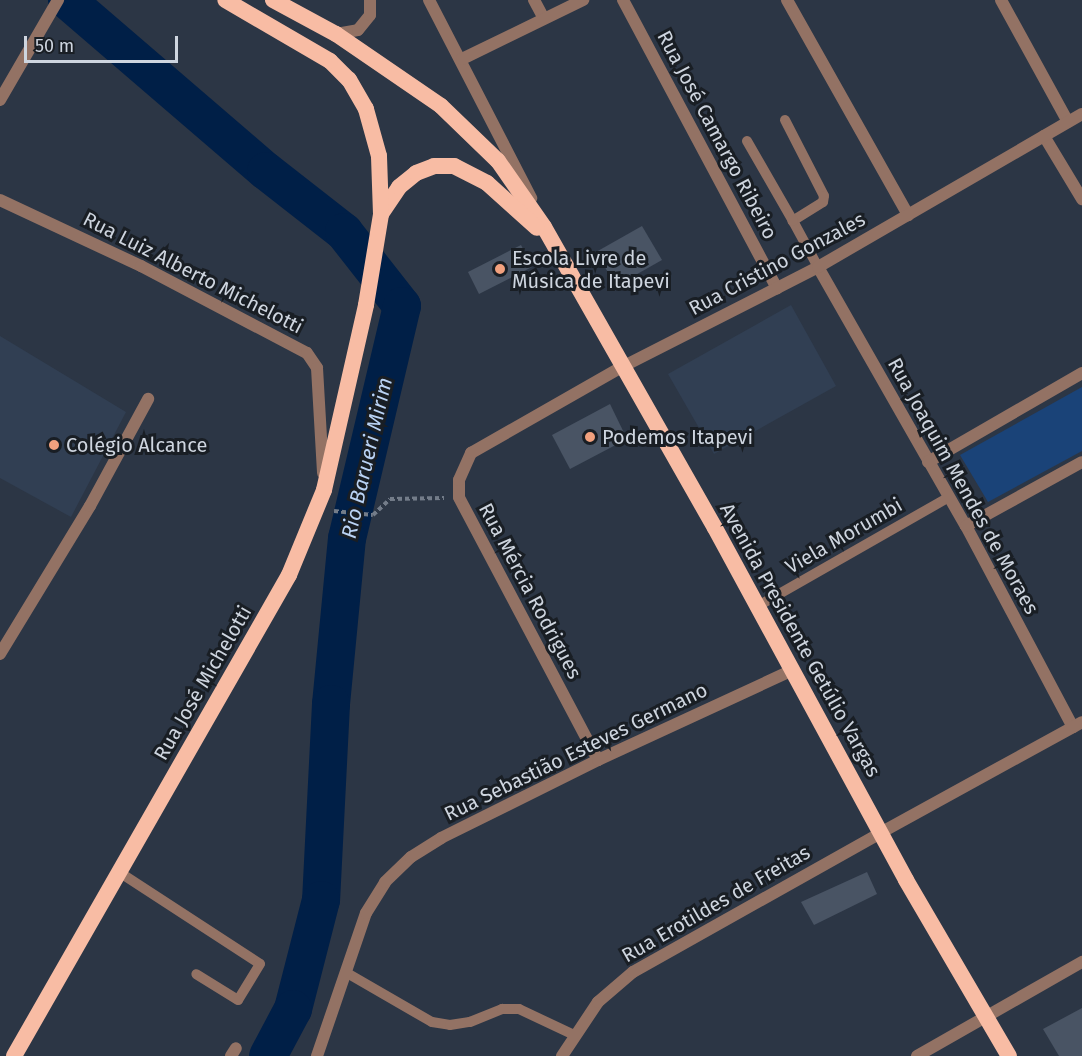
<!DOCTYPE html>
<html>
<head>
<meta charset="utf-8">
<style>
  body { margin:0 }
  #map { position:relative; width:1082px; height:1056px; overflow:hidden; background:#2c3645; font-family:"Fira Sans",sans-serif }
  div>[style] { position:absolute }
  .built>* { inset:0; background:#313f53 }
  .green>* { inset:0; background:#1a4378 }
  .river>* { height:38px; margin:-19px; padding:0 19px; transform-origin:19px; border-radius:19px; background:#001f47 }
  .building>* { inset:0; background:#495464 }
  .path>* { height:4px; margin-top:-2px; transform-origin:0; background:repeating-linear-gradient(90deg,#737c89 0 4.5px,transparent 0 7.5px) }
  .service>* { height:10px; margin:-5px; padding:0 5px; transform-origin:5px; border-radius:5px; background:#937264 }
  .minor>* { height:12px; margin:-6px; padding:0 6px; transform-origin:6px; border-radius:6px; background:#937264 }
  .tertiary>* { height:12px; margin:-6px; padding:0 6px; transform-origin:6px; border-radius:6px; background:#937264 }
  .trunk>* { height:16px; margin:-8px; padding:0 8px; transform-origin:8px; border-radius:8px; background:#f8bca4 }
  .dots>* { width:16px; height:16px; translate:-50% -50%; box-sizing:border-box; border:3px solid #191e24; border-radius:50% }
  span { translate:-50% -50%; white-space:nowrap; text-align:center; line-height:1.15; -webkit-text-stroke:6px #191e24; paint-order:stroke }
  .street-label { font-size:20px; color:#ced5df }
  .poi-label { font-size:20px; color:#ced5df }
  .left { translate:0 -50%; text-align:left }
  .water-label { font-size:21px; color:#bad3f5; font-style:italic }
  .scale { position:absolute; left:24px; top:36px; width:154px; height:27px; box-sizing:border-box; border:3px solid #ced5df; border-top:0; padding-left:8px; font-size:18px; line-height:21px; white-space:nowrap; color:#ced5df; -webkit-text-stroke:4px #191e24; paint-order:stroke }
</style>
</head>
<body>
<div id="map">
  <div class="built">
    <div style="clip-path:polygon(791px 305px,836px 386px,714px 454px,668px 374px)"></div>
    <div style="clip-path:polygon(0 336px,126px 412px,71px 517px,0 478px)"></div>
  </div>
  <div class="green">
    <div style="clip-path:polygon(1082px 387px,1082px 451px,988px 502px,960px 455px)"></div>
  </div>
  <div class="river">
    <div style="left:67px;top:0;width:262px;rotate:40.7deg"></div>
    <div style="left:266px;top:171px;width:99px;rotate:38deg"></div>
    <div style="left:344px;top:232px;width:94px;rotate:51.9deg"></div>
    <div style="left:402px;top:306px;width:238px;rotate:103.3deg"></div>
    <div style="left:347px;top:538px;width:167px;rotate:95.5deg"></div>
    <div style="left:331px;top:704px;width:196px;rotate:92.9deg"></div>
    <div style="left:321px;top:900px;width:113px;rotate:104.4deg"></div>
    <div style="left:293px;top:1009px;width:53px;rotate:118deg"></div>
  </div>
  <div class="building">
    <div style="clip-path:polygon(642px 226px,662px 260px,616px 286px,596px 252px)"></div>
    <div style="clip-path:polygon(521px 245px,532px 267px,479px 294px,468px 272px)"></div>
    <div style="clip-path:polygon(610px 404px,627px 439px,570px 469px,552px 435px)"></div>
    <div style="clip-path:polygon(867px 872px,877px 894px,814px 925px,801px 902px)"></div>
    <div style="clip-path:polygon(1082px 1008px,1082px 1056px,1059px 1056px,1043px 1029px)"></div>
  </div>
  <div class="path">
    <div style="left:334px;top:511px;width:39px;rotate:6deg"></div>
    <div style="left:373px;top:515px;width:23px;rotate:-43deg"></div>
    <div style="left:390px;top:499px;width:54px;rotate:-1.1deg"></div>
  </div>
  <div class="service">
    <div style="left:785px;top:120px;width:85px;rotate:62.8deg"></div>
    <div style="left:824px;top:196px;width:6px;rotate:99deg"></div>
    <div style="left:823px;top:202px;width:36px;rotate:148deg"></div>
    <div style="left:793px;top:221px;width:52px;rotate:61.5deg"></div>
    <div style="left:747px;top:141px;width:92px;rotate:60.1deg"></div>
    <div style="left:758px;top:606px;width:220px;rotate:-29.7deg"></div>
    <div style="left:119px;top:872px;width:168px;rotate:33.1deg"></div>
    <div style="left:260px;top:964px;width:42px;rotate:121.4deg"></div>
    <div style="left:238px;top:1000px;width:49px;rotate:-148.2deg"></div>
    <div style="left:347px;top:973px;width:98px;rotate:30deg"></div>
    <div style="left:432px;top:1022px;width:18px;rotate:9deg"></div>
    <div style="left:450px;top:1025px;width:20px;rotate:-9deg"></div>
    <div style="left:470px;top:1022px;width:35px;rotate:-22deg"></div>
    <div style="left:502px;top:1009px;width:17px"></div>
    <div style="left:519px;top:1009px;width:61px;rotate:25.3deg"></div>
  </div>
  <div class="minor">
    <div style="left:429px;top:0;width:223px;rotate:62.7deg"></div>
    <div style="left:534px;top:0;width:21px;rotate:62deg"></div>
    <div style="left:623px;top:0;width:327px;rotate:61.9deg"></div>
    <div style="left:787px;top:0;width:247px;rotate:60.6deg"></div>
    <div style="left:1001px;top:0;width:139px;rotate:61.2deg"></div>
    <div style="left:336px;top:34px;width:22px;rotate:-10deg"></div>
    <div style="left:358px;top:30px;width:19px;rotate:-51deg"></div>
    <div style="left:370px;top:15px;width:15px;rotate:-90deg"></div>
    <div style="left:462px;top:59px;width:135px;rotate:-26deg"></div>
    <div style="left:0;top:100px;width:116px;rotate:-59.9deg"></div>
    <div style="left:1044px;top:136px;width:74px;rotate:58.9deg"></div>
    <div style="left:0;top:200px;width:156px;rotate:25.1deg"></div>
    <div style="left:141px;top:266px;width:187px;rotate:27.7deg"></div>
    <div style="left:307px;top:353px;width:18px;rotate:56deg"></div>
    <div style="left:317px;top:368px;width:105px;rotate:86.7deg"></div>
    <div style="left:818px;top:267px;width:298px;rotate:60.3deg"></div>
    <div style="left:966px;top:526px;width:228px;rotate:62deg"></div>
    <div style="left:928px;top:462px;width:178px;rotate:-30deg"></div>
    <div style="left:966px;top:526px;width:132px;rotate:-28.9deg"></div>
    <div style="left:0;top:654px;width:173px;rotate:-58.7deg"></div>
    <div style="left:90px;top:506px;width:122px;rotate:-61.5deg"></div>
    <div style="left:598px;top:760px;width:297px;rotate:-117.9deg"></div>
    <div style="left:459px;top:497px;width:17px;rotate:-90deg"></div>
    <div style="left:459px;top:480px;width:30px;rotate:-66deg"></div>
    <div style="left:471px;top:453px;width:174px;rotate:-29.7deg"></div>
    <div style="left:622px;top:367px;width:220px;rotate:-27deg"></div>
    <div style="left:818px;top:267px;width:305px;rotate:-30.1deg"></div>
    <div style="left:231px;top:1056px;width:9px;rotate:-58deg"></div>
    <div style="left:317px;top:1056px;width:151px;rotate:-71.1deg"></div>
    <div style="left:366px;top:913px;width:36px;rotate:-58deg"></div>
    <div style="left:385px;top:882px;width:36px;rotate:-44deg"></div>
    <div style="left:411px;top:857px;width:36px;rotate:-32deg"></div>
    <div style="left:441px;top:838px;width:175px;rotate:-26.4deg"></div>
    <div style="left:598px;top:760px;width:215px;rotate:-24.8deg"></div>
    <div style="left:562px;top:1056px;width:65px;rotate:-56.3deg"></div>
    <div style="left:598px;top:1002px;width:46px;rotate:-40.6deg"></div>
    <div style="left:633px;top:972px;width:286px;rotate:-29.3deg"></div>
    <div style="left:917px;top:1056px;width:190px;rotate:-29.7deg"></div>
  </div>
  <div class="tertiary">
    <div style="left:882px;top:832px;width:228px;rotate:-28.8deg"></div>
  </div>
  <div class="trunk">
    <div style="left:273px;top:0;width:72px;rotate:28.4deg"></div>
    <div style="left:336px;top:34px;width:127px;rotate:34.4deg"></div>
    <div style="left:441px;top:106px;width:79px;rotate:44deg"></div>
    <div style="left:498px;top:161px;width:80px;rotate:55.1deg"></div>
    <div style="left:544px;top:227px;width:346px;rotate:60.4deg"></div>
    <div style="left:715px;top:528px;width:400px;rotate:61.5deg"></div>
    <div style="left:906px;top:880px;width:204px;rotate:59.7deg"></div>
    <div style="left:381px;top:214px;width:32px;rotate:-56deg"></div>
    <div style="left:399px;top:187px;width:22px;rotate:-39deg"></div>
    <div style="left:416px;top:173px;width:19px;rotate:-21deg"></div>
    <div style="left:434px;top:166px;width:20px"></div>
    <div style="left:454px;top:166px;width:37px;rotate:27deg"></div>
    <div style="left:487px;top:183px;width:67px;rotate:42deg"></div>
    <div style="left:14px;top:1056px;width:554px;rotate:-60.24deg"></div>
    <div style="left:289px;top:575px;width:92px;rotate:-67.6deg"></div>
    <div style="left:324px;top:490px;width:190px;rotate:-77.2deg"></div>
    <div style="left:366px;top:305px;width:92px;rotate:-80.6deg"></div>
    <div style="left:381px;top:214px;width:58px;rotate:-92deg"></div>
    <div style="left:379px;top:156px;width:49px;rotate:-105.5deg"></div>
    <div style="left:366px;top:109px;width:34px;rotate:-120deg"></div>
    <div style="left:349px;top:80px;width:27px;rotate:-135deg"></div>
    <div style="left:330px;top:61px;width:121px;rotate:-149.8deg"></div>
  </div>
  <div class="dots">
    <div style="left:500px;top:269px;background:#f2a17e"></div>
    <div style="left:590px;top:437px;background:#f2a17e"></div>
    <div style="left:54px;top:445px;background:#f2a17e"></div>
  </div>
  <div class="street-label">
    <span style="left:717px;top:135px;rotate:62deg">Rua José Camargo Ribeiro</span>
    <span style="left:777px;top:264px;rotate:-28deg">Rua Cristino Gonzales</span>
    <span style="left:193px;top:273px;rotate:27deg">Rua Luiz Alberto Michelotti</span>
    <span style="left:963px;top:486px;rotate:61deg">Rua Joaquim Mendes de Moraes</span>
    <span style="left:844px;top:536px;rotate:-30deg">Viela Morumbi</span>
    <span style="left:530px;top:591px;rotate:62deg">Rua Mércia Rodrigues</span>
    <span style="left:800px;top:640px;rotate:61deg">Avenida Presidente Getúlio Vargas</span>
    <span style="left:203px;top:683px;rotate:-60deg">Rua José Michelotti</span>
    <span style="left:576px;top:752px;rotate:-26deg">Rua Sebastião Esteves Germano</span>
    <span style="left:716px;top:904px;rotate:-30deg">Rua Erotildes de Freitas</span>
  </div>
  <div class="poi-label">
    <span class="left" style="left:512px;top:270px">Escola Livre de<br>Música de Itapevi</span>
    <span class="left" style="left:602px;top:437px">Podemos Itapevi</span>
    <span class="left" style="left:66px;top:445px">Colégio Alcance</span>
  </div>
  <div class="water-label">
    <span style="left:367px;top:458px;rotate:-77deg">Rio Barueri Mirim</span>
  </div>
  <div class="scale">50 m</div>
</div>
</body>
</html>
